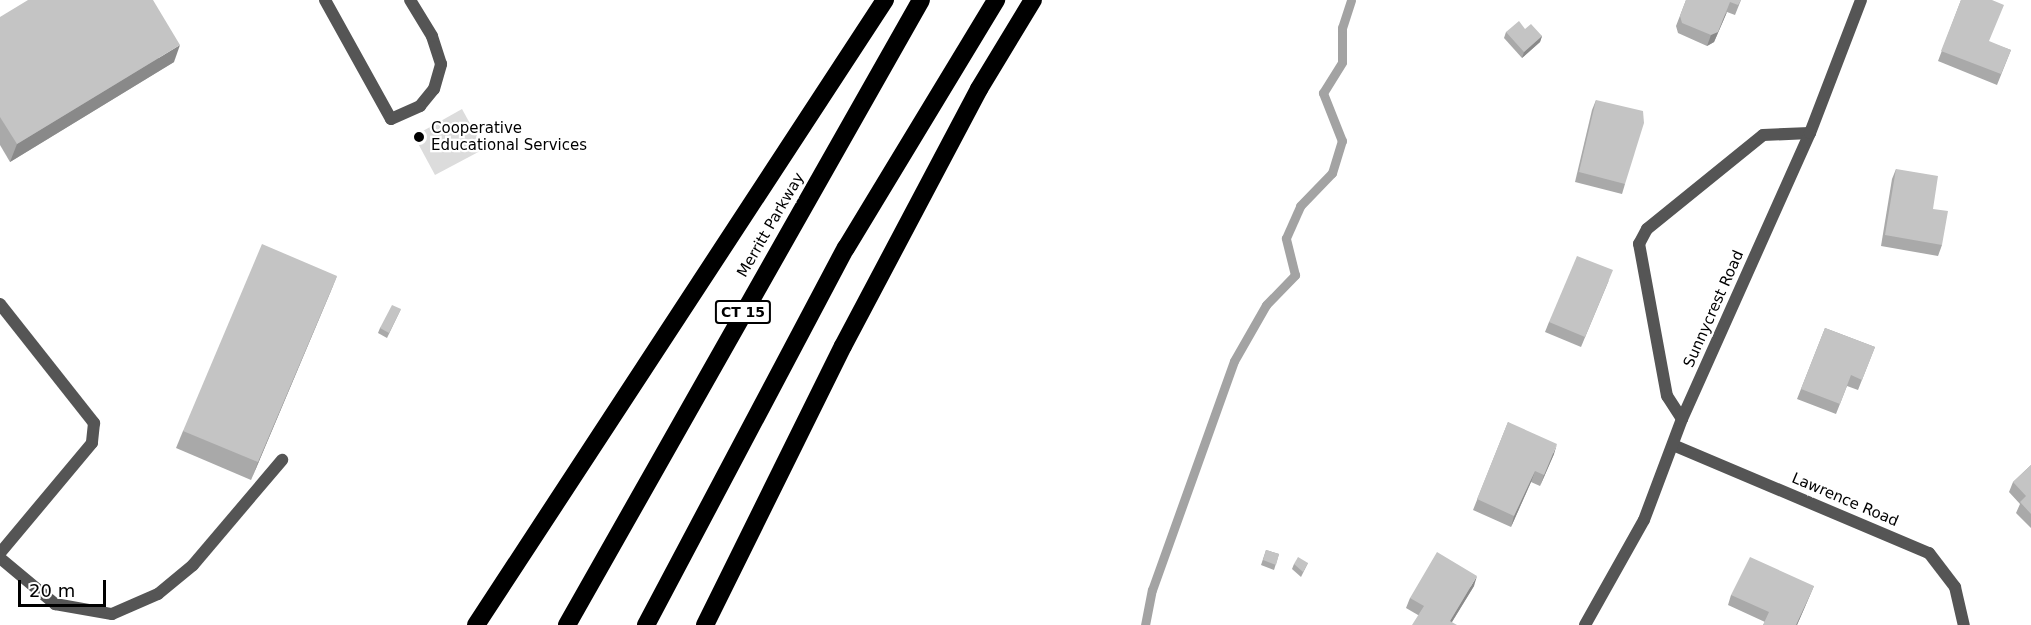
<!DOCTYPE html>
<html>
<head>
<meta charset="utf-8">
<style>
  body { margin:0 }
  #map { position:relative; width:2031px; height:625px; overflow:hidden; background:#fff; font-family:"DejaVu Sans",sans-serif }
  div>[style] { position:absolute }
  .green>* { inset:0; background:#dcdcdc }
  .stream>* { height:9px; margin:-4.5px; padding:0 4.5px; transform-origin:4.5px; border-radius:4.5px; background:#a3a3a3 }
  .lane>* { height:12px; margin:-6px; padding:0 6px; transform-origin:6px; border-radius:6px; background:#555 }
  .street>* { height:12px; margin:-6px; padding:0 6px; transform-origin:6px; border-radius:6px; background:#555 }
  .highway>* { height:18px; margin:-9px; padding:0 9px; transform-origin:9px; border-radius:9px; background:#000 }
  .wall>* { inset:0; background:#a9a9a9 }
  .shaded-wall>* { inset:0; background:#898989 }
  .building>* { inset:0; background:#c4c4c4 }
  .dots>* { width:16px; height:16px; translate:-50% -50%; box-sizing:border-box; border:3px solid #fff; border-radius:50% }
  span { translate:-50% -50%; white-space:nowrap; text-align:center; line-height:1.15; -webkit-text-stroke:4.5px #fff; paint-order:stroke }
  .shield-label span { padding:2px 4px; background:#fff; border:2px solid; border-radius:4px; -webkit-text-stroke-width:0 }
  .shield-label { font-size:14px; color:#000; font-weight:700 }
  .poi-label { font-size:15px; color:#000 }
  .left { translate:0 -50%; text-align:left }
  .street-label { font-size:15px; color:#000 }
  .scale { position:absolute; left:18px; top:580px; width:88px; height:27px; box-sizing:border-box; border:3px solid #000; border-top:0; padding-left:8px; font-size:18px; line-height:21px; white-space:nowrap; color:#000; -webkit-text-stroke:4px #fff; paint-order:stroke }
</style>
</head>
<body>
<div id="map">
  <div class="green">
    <div style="clip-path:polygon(462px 109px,484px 149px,435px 175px,414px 136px)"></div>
  </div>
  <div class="stream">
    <div style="left:1145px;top:625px;width:36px;rotate:-79deg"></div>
    <div style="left:1152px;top:590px;width:243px;rotate:-70.3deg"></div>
    <div style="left:1234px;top:361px;width:64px;rotate:-60.3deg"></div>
    <div style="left:1266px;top:305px;width:42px;rotate:-46deg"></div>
    <div style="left:1295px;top:275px;width:38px;rotate:-104deg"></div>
    <div style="left:1286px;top:238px;width:35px;rotate:-66deg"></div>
    <div style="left:1300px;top:206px;width:46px;rotate:-45.9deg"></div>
    <div style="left:1332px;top:173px;width:34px;rotate:-73deg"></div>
    <div style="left:1342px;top:141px;width:52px;rotate:-111.6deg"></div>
    <div style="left:1323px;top:93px;width:36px;rotate:-58deg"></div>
    <div style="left:1342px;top:62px;width:34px;rotate:-90deg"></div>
    <div style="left:1342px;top:28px;width:29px;rotate:-72deg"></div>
  </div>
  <div class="lane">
    <div style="left:325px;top:0;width:136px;rotate:61deg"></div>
    <div style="left:391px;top:119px;width:32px;rotate:-24deg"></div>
    <div style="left:420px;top:106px;width:22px;rotate:-51deg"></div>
    <div style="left:434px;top:89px;width:26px;rotate:-74deg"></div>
    <div style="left:441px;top:64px;width:29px;rotate:-108deg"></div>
    <div style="left:432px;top:36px;width:42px;rotate:-121.4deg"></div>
    <div style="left:0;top:304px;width:152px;rotate:51.7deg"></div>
    <div style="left:94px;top:423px;width:20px;rotate:96deg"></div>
    <div style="left:92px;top:443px;width:143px;rotate:129.9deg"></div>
    <div style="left:1682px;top:419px;width:27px;rotate:-123deg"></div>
    <div style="left:1667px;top:396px;width:155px;rotate:-100.4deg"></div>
    <div style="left:1639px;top:244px;width:17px;rotate:-62deg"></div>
    <div style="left:1647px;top:229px;width:149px;rotate:-39deg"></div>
    <div style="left:1763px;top:135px;width:47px;rotate:-2.4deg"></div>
    <div style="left:0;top:558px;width:72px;rotate:39.9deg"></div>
    <div style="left:55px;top:604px;width:58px;rotate:10deg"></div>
    <div style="left:112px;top:614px;width:50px;rotate:-23.5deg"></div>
    <div style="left:158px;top:594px;width:45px;rotate:-39.6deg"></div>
    <div style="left:193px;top:565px;width:138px;rotate:-49.7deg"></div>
  </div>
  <div class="street">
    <div style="left:1673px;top:445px;width:278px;rotate:22.9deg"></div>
    <div style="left:1929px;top:553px;width:43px;rotate:52.6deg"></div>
    <div style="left:1955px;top:587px;width:39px;rotate:77deg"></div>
    <div style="left:1585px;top:625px;width:120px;rotate:-60.7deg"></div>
    <div style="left:1644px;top:520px;width:108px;rotate:-69.4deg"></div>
    <div style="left:1682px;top:419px;width:313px;rotate:-65.9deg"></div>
    <div style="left:1810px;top:133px;width:142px;rotate:-69deg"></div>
  </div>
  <div class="highway">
    <div style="left:476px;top:625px;width:747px;rotate:-56.8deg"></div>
    <div style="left:567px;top:625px;width:718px;rotate:-60.47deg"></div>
    <div style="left:646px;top:625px;width:427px;rotate:-62.1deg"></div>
    <div style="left:846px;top:248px;width:290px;rotate:-58.8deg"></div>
    <div style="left:705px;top:625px;width:311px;rotate:-63.7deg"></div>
    <div style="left:843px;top:346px;width:291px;rotate:-62.1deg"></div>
    <div style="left:979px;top:89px;width:104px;rotate:-58.8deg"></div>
  </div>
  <div class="wall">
    <div style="clip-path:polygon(1686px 0,1741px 0,1735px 15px,1727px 12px,1714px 42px,1707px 46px,1678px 33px,1676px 26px)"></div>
    <div style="clip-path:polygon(1961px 0,1989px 42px,2011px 50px,1997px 85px,1938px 61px)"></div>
    <div style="clip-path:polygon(0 17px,174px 62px,10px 162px,0 145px)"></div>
    <div style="clip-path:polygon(1525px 29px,1542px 36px,1540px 42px,1522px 58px,1504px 38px,1506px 32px)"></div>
    <div style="clip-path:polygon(1596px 100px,1625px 184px,1622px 194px,1575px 182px,1592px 110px)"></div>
    <div style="clip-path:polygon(1896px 169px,1933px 209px,1942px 245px,1938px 256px,1881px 246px,1892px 179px)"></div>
    <div style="clip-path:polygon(337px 276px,330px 293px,251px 480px,176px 448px,183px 431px)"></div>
    <div style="clip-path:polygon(1609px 280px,1581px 347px,1545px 332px,1549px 322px)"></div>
    <div style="clip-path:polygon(401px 309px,387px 338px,378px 333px,380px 328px)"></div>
    <div style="clip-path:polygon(1825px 328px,1875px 347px,1858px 390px,1847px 386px,1836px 414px,1797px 399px)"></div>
    <div style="clip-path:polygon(1508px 422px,1554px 454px,1540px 486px,1531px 482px,1511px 527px,1473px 510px)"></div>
    <div style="clip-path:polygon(2031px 465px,2031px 528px,2016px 513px,2020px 504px,2009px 492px,2013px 482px)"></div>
    <div style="clip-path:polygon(1266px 550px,1279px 554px,1274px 570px,1261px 565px)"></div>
    <div style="clip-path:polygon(1308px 563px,1301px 577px,1292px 569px,1294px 564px)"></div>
    <div style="clip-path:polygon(1474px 586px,1452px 622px,1418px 615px,1406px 608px,1410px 598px)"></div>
    <div style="clip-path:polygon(1814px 586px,1797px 625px,1763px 625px,1765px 622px,1728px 605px,1731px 595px)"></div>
  </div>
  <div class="shaded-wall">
    <div style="clip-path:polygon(1727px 12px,1714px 42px,1707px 46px,1711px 35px)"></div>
    <div style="clip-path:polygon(1542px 36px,1540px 42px,1522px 58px,1524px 52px)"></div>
    <div style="clip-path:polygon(180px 45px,174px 62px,10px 162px,17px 144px)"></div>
    <div style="clip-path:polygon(337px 276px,330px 293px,251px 480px,258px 462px)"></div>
    <div style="clip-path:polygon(1557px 444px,1554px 454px,1540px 486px,1544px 475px)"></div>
    <div style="clip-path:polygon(1535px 471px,1531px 482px,1511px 527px,1514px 516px)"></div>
    <div style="clip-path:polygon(1477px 576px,1474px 586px,1450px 625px,1450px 621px)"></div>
    <div style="clip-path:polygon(1814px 586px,1797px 625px,1796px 625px)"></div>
  </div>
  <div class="building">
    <div style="clip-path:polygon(28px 0,153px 0,180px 45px,17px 144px,0 117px,0 17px)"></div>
    <div style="clip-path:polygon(1686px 0,1741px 0,1738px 5px,1730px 2px,1718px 32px,1711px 35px,1682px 23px,1680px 16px)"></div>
    <div style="clip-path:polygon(1961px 0,1992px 0,2004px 5px,1989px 41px,2011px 50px,2001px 74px,1941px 51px)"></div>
    <div style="clip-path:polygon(1519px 21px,1525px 29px,1531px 24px,1542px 36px,1524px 52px,1506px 32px)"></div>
    <div style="clip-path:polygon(1596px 100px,1643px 111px,1644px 123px,1625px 184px,1579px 172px)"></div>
    <div style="clip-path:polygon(1896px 169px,1938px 176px,1933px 209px,1948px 211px,1942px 245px,1885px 235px)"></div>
    <div style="clip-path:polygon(262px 244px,337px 276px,258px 462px,183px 431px)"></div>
    <div style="clip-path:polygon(1577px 256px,1613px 270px,1585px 337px,1549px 322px)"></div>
    <div style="clip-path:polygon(392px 305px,401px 309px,389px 333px,380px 328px)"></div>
    <div style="clip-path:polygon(1825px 328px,1875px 347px,1862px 380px,1851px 375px,1840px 404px,1801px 389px)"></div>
    <div style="clip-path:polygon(1508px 422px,1557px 444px,1544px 475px,1535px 471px,1514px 516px,1477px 499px)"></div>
    <div style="clip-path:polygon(2031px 465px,2031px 514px,2020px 502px,2026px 496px,2013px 482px)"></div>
    <div style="clip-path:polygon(1266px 550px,1279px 554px,1276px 565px,1263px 560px)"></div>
    <div style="clip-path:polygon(1437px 552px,1477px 576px,1450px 621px,1457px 625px,1412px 625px,1424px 606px,1410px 598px)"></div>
    <div style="clip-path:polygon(1298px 557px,1308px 563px,1303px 572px,1294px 564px)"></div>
    <div style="clip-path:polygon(1750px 557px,1814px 586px,1796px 625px,1763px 625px,1769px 612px,1731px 595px)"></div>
  </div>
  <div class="dots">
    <div style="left:419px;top:137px;background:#000"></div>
  </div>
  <div class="shield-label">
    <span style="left:743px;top:312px">CT 15</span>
  </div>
  <div class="poi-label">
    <span class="left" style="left:431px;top:137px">Cooperative<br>Educational Services</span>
  </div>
  <div class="street-label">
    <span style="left:771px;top:225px;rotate:-60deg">Merritt Parkway</span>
    <span style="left:1714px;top:309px;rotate:-66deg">Sunnycrest Road</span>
    <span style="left:1845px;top:500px;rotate:23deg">Lawrence Road</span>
  </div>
  <div class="scale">20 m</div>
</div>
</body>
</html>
